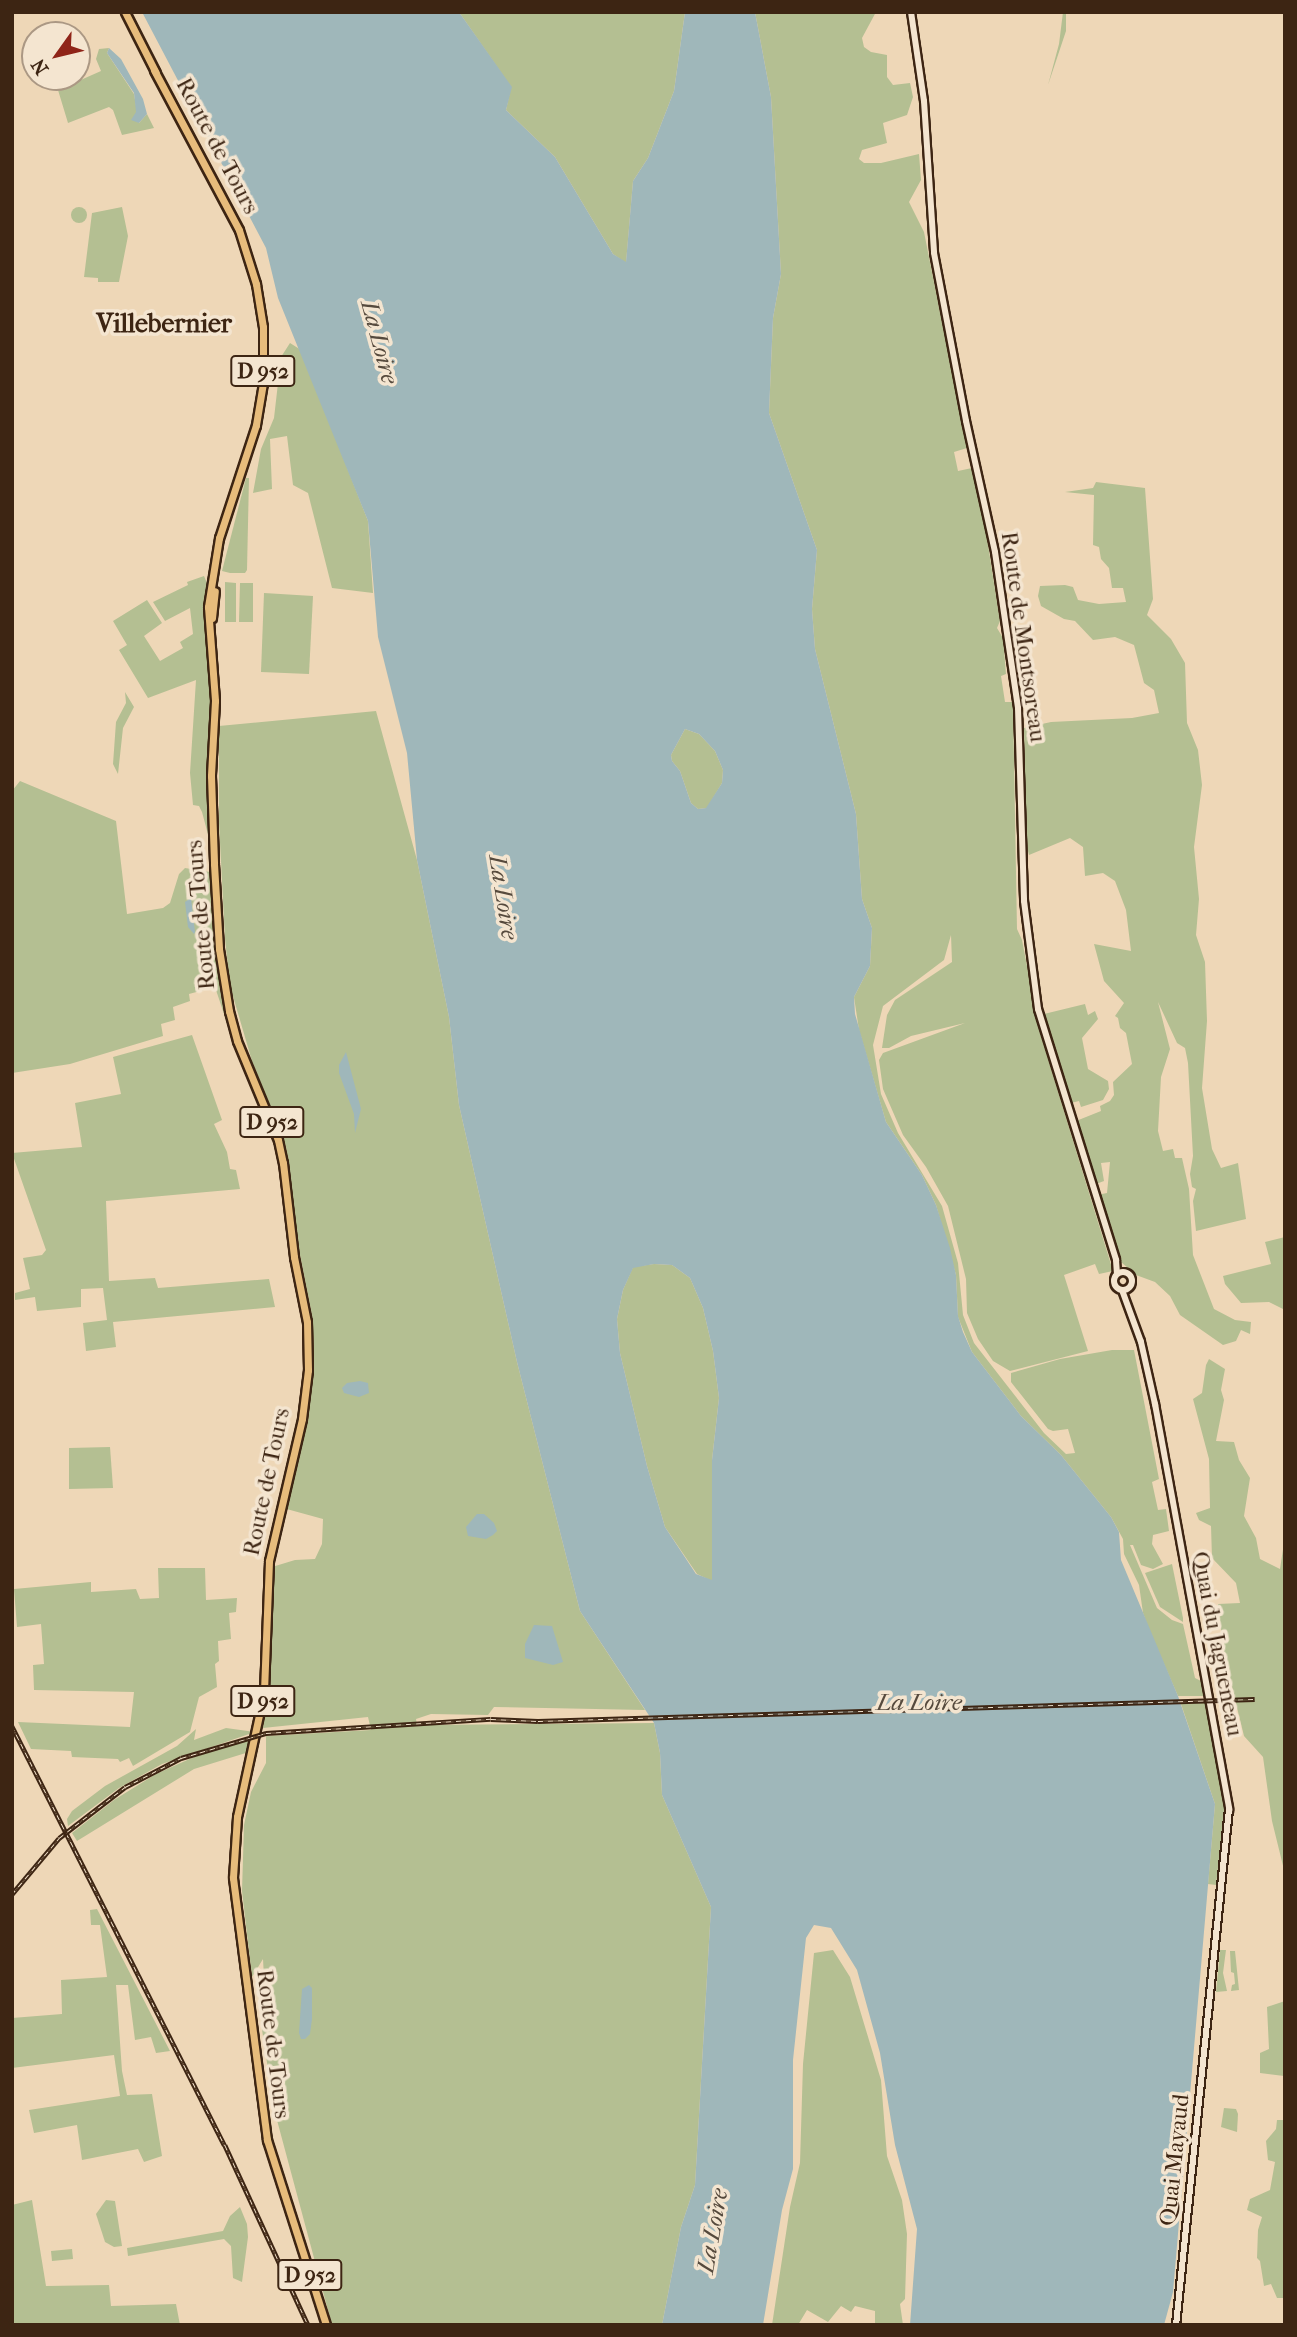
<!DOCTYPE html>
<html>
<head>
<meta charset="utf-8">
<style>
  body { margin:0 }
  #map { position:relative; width:1297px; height:2337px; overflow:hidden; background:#eed7b7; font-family:"IM FELL French Canon",serif }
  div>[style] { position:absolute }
  .green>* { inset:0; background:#b4bf92 }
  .round { border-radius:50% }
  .water>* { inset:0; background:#9fb7ba }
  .roads { filter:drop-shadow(2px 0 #3d2513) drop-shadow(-2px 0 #3d2513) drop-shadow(0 2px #3d2513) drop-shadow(0 -2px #3d2513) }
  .secondary>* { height:6px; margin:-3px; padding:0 3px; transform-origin:3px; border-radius:3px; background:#f4e5d0 }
  .secondary>.ring { margin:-3px; padding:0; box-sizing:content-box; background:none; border:6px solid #f4e5d0; border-radius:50% }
  .primary>* { height:7px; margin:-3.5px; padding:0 3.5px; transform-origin:3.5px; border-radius:3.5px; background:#e7bc7c }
  .rail>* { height:4.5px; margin-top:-2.25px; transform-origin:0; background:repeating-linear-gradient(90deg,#f4e5d0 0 5px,#3d2513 0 10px); box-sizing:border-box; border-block:2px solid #3d2513 }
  span { translate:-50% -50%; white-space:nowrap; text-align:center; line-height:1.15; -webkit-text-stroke:7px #f4e5d0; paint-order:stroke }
  .shield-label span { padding:2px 5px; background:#f4e5d0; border:2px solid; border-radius:5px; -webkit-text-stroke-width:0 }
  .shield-label { font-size:21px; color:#3d2513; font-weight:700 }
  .street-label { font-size:23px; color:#3d2513 }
  .water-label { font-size:24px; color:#564a3d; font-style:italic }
  .quarter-label { font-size:26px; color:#3d2513; font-weight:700 }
  .frame { position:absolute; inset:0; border:14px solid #3d2513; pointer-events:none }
  .north { position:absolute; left:21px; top:21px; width:70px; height:70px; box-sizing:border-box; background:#f4e5d0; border:2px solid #ab9884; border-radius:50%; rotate:236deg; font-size:19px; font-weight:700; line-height:28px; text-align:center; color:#3d2513 }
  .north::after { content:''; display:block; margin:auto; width:24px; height:32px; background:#8f2418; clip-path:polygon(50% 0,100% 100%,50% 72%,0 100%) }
</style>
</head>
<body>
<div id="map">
  <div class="green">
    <div style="clip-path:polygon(459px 12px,685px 12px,674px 91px,648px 158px,633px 181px,626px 263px,613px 254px,555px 157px,506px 110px,511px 87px)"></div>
    <div style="clip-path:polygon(755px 12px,876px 12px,862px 38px,864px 47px,871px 52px,887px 55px,887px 77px,893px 85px,910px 83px,913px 97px,907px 115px,883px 123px,887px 143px,862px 150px,859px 159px,864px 163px,881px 163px,919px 154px,921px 180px,909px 202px,924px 232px,967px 448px,954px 452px,958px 471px,972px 468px,983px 513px,1000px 621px,997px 628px,1003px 638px,1006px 674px,1001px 676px,1005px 702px,1013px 702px,1017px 929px,1022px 940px,1040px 1033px,1113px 1271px,1099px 1274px,1095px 1264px,1064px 1275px,1088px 1351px,1010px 1371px,993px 1361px,978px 1339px,967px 1313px,966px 1279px,948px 1206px,926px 1167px,903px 1135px,883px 1089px,879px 1060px,883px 1053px,965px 1023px,911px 1036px,889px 1048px,882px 1048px,887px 1015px,895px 1000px,952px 962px,951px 935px,944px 960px,883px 1006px,873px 1045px,881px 1094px,898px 1133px,942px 1206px,958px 1263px,963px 1315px,974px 1343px,1044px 1433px,1066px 1454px,1075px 1453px,1068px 1429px,1053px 1431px,1048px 1429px,1011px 1382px,1011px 1373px,1060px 1359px,1112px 1350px,1134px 1350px,1159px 1479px,1152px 1482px,1158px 1510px,1166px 1509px,1169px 1531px,1153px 1535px,1152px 1544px,1163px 1564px,1153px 1569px,1141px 1565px,1133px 1545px,1130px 1545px,1157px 1608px,1172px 1620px,1183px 1624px,1195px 1678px,1201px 1681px,1204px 1696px,1178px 1696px,1150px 1632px,1143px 1613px,1139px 1585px,1124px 1554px,1123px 1539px,1111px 1517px,1061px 1455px,1021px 1416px,972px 1352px,958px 1317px,956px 1275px,936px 1205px,922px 1175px,886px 1122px,859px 1030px,854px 997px,870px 966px,872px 928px,862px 899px,856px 814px,815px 649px,812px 609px,817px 550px,769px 413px,773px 318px,781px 274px,771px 97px)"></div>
    <div style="clip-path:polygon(1063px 12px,1066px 12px,1066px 31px,1048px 85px,1059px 44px)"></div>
    <div style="clip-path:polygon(109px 48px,107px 53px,134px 94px,139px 123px,147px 114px,154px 128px,122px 135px,113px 110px,109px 107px,68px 123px,58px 90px,101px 71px,96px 59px,99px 49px)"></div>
    <div class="round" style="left:71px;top:207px;width:16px;height:16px"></div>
    <div style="clip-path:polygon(122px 207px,128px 236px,119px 282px,98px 282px,98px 278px,84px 277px,92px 213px)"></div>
    <div style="clip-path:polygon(290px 343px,301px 350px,368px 521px,373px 593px,332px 588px,308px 493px,293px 485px,287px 436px,270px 439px,272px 489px,253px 493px,261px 449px,274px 418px,281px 357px)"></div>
    <div style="clip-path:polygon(246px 478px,249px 478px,247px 570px,245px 573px,230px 573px,222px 571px)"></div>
    <div style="clip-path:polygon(1096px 482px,1145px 488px,1153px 599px,1147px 615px,1171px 639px,1185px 663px,1187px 723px,1198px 750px,1202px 785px,1194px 847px,1199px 899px,1196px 935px,1205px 962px,1207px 1021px,1202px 1088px,1212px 1149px,1221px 1168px,1238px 1163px,1246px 1219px,1196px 1231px,1193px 1201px,1196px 1189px,1192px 1187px,1190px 1174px,1193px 1156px,1188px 1063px,1185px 1048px,1177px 1043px,1158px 1002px,1170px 1049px,1161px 1077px,1158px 1131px,1163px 1151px,1173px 1149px,1175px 1158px,1182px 1158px,1189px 1189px,1193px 1255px,1214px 1309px,1235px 1320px,1251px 1322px,1250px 1334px,1241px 1330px,1236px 1341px,1223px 1345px,1180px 1315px,1170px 1296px,1155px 1282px,1136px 1275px,1121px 1262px,1097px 1195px,1107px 1193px,1110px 1162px,1101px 1163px,1104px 1181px,1096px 1184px,1076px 1121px,1101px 1111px,1100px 1106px,1110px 1101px,1114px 1095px,1113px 1082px,1132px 1064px,1126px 1033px,1120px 1028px,1118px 1018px,1115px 1016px,1124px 1003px,1104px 981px,1094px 944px,1131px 951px,1126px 910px,1115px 881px,1103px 873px,1085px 876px,1083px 847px,1070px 838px,1029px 855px,1026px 843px,1024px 728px,1051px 722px,1132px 718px,1159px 713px,1154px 690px,1144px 683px,1134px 645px,1115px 637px,1093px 640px,1075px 621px,1064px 619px,1041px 606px,1038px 596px,1040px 586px,1065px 585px,1073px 587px,1078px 600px,1099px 604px,1126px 602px,1123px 588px,1112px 588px,1109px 568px,1101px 559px,1099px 547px,1093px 545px,1094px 495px,1065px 492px,1093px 488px)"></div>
    <div style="clip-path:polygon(204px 576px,207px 583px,205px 617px,212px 692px,208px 761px,210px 842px,202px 812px,199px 806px,193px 805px,190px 773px,196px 680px,148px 698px,119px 650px,127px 645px,113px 621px,147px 600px,162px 623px,144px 636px,160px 661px,183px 648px,180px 642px,193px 634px,190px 608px,165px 621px,153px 602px,188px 585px,187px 582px)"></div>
    <div style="clip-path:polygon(225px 582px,236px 583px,236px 622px,225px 622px)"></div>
    <div style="clip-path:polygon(240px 583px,253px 583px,253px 622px,239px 622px)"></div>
    <div style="clip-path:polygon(264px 593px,313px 596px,309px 674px,261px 672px)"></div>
    <div style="clip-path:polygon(125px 692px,134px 707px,123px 728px,118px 774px,113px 764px,116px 722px,126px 703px)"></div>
    <div style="clip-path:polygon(376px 711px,417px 860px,449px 1017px,459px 1105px,517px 1362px,580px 1611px,645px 1710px,494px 1707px,488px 1715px,431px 1714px,416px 1719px,417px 1725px,654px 1723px,660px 1753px,662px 1795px,711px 1907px,695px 2185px,681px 2227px,662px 2325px,332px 2325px,274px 2109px,261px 2023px,265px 1996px,263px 1959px,252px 1977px,242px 1891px,244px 1825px,251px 1792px,266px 1763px,266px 1736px,371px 1730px,368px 1717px,263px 1728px,266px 1701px,269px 1699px,272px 1567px,295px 1560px,315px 1559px,322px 1544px,323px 1519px,283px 1508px,306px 1423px,314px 1345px,311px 1310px,299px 1250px,286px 1147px,252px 1061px,230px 986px,225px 939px,219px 823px,219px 726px)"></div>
    <div style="clip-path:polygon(685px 729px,699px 734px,715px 751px,723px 770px,722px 783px,707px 808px,698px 809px,691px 803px,680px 771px,672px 761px,671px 755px)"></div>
    <div style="clip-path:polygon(20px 781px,116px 821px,127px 914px,163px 908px,170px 903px,179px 874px,185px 868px,210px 872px,220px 988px,234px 1044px,215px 987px,189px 994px,190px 1001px,173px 1007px,175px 1020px,161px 1024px,163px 1036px,70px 1064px,12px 1073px,12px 791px)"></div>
    <div style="clip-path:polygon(1085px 1004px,1088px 1015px,1095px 1011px,1098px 1019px,1082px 1038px,1088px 1069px,1108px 1081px,1109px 1089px,1103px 1100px,1081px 1107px,1079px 1101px,1071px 1103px,1044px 1014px)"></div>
    <div style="clip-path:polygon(192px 1035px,222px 1120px,214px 1124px,227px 1152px,230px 1169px,236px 1170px,240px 1189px,106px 1201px,109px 1281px,155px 1278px,158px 1288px,269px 1279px,275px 1307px,113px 1322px,116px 1347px,86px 1351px,83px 1323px,107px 1320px,103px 1288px,81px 1289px,81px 1307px,37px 1311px,35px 1297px,15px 1300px,15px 1293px,30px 1289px,23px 1258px,42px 1255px,46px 1250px,12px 1153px,82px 1147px,75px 1103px,121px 1094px,113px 1057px)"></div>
    <div style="clip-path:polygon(1285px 1237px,1285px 1310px,1269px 1302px,1241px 1303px,1225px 1284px,1223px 1276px,1271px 1264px,1265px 1242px)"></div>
    <div style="clip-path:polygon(654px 1264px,672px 1265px,690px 1278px,703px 1308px,713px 1351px,719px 1398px,712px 1460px,712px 1581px,697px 1574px,665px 1527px,647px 1466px,620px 1353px,617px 1319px,623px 1290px,633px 1267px)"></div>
    <div style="clip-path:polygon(1209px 1359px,1225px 1369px,1221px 1390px,1224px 1400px,1216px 1441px,1234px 1442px,1239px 1460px,1250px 1478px,1244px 1516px,1256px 1538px,1260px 1559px,1280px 1569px,1285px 1536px,1285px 1874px,1272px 1821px,1263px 1757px,1244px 1736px,1224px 1655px,1218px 1604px,1240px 1603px,1236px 1583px,1212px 1558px,1211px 1526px,1199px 1520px,1196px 1513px,1210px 1508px,1209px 1459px,1193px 1399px,1202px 1393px,1206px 1365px)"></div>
    <div style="clip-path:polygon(110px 1447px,113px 1488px,69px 1489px,69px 1448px)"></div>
    <div style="clip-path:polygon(1172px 1564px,1183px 1618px,1183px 1622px,1160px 1607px,1145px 1573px)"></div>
    <div style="clip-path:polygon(158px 1568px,205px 1568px,206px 1600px,237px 1598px,236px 1612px,229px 1613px,231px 1639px,218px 1641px,219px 1661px,215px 1664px,217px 1687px,199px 1697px,190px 1732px,133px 1766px,129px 1758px,120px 1762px,118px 1759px,72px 1757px,71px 1751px,31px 1749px,18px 1722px,130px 1727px,134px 1692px,34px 1690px,33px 1665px,44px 1664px,41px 1624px,17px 1627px,14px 1589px,91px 1582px,91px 1592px,136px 1589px,140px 1599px,159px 1598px)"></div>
    <div style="clip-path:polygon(1206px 1702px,1225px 1807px,1216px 1885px,1208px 1884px,1215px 1804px,1181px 1704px)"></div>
    <div style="clip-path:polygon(226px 1728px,255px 1732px,162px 1764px,119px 1788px,68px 1826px,67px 1819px,72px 1811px,105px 1786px,177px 1746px,196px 1729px,194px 1740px)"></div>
    <div style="clip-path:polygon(251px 1739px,249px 1752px,194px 1769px,77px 1841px,72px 1833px,114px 1800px,156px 1774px,194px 1757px)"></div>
    <div style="clip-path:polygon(97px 1909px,170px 2051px,156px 2053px,151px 2037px,135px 2040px,128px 1985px,116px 1985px,122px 2071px,127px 2095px,152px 2094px,162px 2156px,144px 2162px,138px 2149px,82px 2160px,77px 2125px,34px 2133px,29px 2110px,120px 2096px,114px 2055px,12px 2068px,12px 2018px,62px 2014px,61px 1980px,107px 1977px,100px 1925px,91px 1925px,90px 1910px)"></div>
    <div style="clip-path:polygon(833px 1950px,850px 1977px,881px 2080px,887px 2156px,902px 2200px,907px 2234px,905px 2299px,900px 2304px,903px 2325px,875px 2325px,875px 2311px,855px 2306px,851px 2312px,841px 2306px,828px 2322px,807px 2310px,798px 2325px,772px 2325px,790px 2207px,800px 2163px,803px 2064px,814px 1953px)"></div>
    <div style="clip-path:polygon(1220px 1950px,1226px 1950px,1223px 1973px,1227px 1991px,1216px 1992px)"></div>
    <div style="clip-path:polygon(1230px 1951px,1235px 1951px,1239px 1990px,1231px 1991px,1232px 1985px,1235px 1984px,1234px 1973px,1231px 1972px)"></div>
    <div style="clip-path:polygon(1285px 2001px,1285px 2080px,1284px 2076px,1260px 2073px,1260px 2053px,1269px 2049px,1267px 2007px)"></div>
    <div style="clip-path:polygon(1224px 2108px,1236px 2109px,1238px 2114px,1237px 2132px,1221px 2127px)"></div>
    <div style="clip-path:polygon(1277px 2120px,1285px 2120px,1285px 2298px,1277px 2298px,1271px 2284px,1264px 2286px,1260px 2261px,1257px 2258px,1258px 2230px,1262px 2217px,1247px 2210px,1250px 2199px,1270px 2190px,1275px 2162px,1268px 2160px,1266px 2141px,1276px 2129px)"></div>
    <div style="clip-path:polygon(32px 2200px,46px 2286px,109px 2285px,111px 2306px,176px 2304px,180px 2325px,12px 2325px,12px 2205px)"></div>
    <div style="clip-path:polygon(106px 2200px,115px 2201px,122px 2246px,114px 2247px,105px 2242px,96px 2214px)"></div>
    <div style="clip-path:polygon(240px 2207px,247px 2224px,248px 2237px,242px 2282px,233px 2278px,231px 2246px,224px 2239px,128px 2256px,127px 2248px,223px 2231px,230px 2216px)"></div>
    <div style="clip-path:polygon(72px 2249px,73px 2259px,52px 2261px,51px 2251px)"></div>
  </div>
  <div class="water">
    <div style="clip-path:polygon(evenodd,142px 12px,459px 12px,512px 87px,506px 110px,555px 157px,613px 254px,626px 262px,633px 181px,648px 158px,674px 91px,685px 12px,755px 12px,771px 97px,781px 274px,773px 318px,769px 413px,817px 550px,812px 609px,815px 649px,856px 814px,862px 899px,872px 928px,870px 966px,854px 997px,855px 1014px,886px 1122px,922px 1175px,936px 1205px,950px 1248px,956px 1275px,958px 1316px,963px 1332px,972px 1352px,1021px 1416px,1061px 1455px,1111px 1517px,1119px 1532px,1121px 1560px,1178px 1696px,1215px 1804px,1173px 2292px,1164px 2325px,910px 2325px,917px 2229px,895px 2145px,880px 2053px,857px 1970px,831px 1928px,814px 1925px,806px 1938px,793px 2060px,793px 2169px,782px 2210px,763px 2325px,662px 2325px,681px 2227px,695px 2185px,711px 1907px,662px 1795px,660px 1753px,654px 1723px,580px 1611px,517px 1362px,459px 1105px,449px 1017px,417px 860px,407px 753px,378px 637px,368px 521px,278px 298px,266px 248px,142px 12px,685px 729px,699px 734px,715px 751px,723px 770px,722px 783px,706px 808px,698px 809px,691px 803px,680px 771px,672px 761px,671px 755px,685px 729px,142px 12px,654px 1264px,672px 1265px,690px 1278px,703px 1308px,713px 1351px,719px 1398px,712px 1460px,712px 1580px,696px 1574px,665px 1527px,647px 1466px,620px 1353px,617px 1319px,623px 1290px,633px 1268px,654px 1264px)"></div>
    <div style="clip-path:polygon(109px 48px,121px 59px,143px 99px,147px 114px,139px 123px,131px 120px,136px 112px,134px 93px,107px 53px)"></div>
    <div style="clip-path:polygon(191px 898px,195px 932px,194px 934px,188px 927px,185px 902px)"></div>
    <div style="clip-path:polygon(346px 1052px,361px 1109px,355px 1133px,354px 1114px,339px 1073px,339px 1065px)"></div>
    <div style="clip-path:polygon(360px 1381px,368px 1383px,369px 1393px,359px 1397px,344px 1393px,342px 1388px,347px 1383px)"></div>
    <div style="clip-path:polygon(477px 1514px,484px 1514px,494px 1523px,497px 1531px,493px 1535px,486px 1539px,468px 1536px,466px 1527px)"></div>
    <div style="clip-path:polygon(534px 1625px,552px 1626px,563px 1662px,553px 1665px,525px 1658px,525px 1644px)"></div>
    <div style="clip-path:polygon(309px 1985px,312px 1988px,312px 2019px,310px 2034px,305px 2039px,301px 2039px,299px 2033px,302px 1989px)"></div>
  </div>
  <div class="roads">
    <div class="secondary">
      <div style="left:911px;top:12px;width:90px;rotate:81.7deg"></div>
      <div style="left:924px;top:101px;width:152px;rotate:86.2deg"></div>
      <div style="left:934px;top:253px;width:171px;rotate:79.2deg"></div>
      <div style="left:966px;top:421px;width:134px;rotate:77.5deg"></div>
      <div style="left:995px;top:552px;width:158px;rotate:81.6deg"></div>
      <div style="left:1018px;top:708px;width:193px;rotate:88.2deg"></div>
      <div style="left:1024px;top:901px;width:109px;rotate:82.6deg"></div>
      <div style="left:1038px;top:1009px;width:263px;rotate:72.7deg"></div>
      <div style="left:1116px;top:1260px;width:13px;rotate:86deg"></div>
      <div class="ring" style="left:1114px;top:1272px;width:12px;height:12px"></div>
      <div style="left:1122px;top:1290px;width:55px;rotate:69.9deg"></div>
      <div style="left:1141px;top:1342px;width:64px;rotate:77.3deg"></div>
      <div style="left:1155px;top:1404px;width:412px;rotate:79.6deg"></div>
      <div style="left:1229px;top:1809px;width:519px;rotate:95.86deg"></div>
    </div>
    <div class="primary">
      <div style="left:125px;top:12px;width:68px;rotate:63.1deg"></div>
      <div style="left:154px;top:70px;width:181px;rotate:62deg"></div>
      <div style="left:239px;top:230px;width:57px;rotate:72.5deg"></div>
      <div style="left:256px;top:284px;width:44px;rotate:80.8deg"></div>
      <div style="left:263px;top:327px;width:56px;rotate:90deg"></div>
      <div style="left:263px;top:383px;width:43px;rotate:99.5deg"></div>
      <div style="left:256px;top:425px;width:119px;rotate:108.1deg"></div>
      <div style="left:219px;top:538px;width:70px;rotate:99.1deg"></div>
      <div style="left:208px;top:607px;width:94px;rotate:85.7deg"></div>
      <div style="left:215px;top:701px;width:75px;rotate:93.1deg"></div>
      <div style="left:211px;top:776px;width:88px;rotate:88deg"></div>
      <div style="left:214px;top:864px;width:85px;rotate:86.6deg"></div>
      <div style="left:219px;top:949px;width:63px;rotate:80.8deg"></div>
      <div style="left:229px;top:1011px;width:31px;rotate:75deg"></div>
      <div style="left:237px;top:1041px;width:107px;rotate:67.5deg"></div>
      <div style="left:278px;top:1140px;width:24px;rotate:78deg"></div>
      <div style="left:283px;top:1163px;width:95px;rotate:83.3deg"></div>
      <div style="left:294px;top:1257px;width:66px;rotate:78.7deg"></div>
      <div style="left:307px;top:1322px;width:48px;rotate:88.8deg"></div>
      <div style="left:308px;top:1370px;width:49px;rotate:97deg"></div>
      <div style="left:302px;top:1419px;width:146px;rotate:103.1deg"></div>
      <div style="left:269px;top:1561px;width:131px;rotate:92.2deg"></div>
      <div style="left:264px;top:1692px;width:128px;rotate:102.2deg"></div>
      <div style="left:237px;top:1817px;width:61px;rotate:93.8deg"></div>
      <div style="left:233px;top:1878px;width:264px;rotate:82.6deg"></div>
      <div style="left:267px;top:2140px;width:194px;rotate:72.3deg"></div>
      <div style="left:212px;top:618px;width:27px;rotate:-84deg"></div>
    </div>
  </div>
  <div class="rail">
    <div style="left:12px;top:1726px;width:470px;rotate:63.1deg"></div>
    <div style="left:225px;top:2145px;width:198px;rotate:65.2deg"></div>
    <div style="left:12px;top:1894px;width:73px;rotate:-50deg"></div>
    <div style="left:59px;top:1838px;width:83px;rotate:-37.7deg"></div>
    <div style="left:125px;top:1787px;width:63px;rotate:-27.4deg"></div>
    <div style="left:181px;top:1758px;width:89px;rotate:-16.4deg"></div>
    <div style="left:266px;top:1733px;width:225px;rotate:-3.6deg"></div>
    <div style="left:491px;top:1719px;width:47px;rotate:2.4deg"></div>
    <div style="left:538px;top:1721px;width:717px;rotate:-1.76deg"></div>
  </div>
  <div class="shield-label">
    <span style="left:263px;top:371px">D 952</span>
    <span style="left:272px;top:1122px">D 952</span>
    <span style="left:263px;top:1701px">D 952</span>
    <span style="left:310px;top:2275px">D 952</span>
  </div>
  <div class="street-label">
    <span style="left:217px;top:146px;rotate:62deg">Route de Tours</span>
    <span style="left:1023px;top:637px;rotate:82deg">Route de Montsoreau</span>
    <span style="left:201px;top:915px;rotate:-95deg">Route de Tours</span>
    <span style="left:267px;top:1482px;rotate:-78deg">Route de Tours</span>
    <span style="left:1217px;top:1644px;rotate:79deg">Quai du Jagueneau</span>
    <span style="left:273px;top:2044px;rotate:83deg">Route de Tours</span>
    <span style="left:1175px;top:2160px;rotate:-84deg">Quai Mayaud</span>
  </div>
  <div class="water-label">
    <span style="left:379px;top:342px;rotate:75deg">La Loire</span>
    <span style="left:503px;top:897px;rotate:81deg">La Loire</span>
    <span style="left:919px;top:1703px">La Loire</span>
    <span style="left:713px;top:2231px;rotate:-80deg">La Loire</span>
  </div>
  <div class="quarter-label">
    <span style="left:164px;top:324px">Villebernier</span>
  </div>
  <div class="frame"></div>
  <div class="north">N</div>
</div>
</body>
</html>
